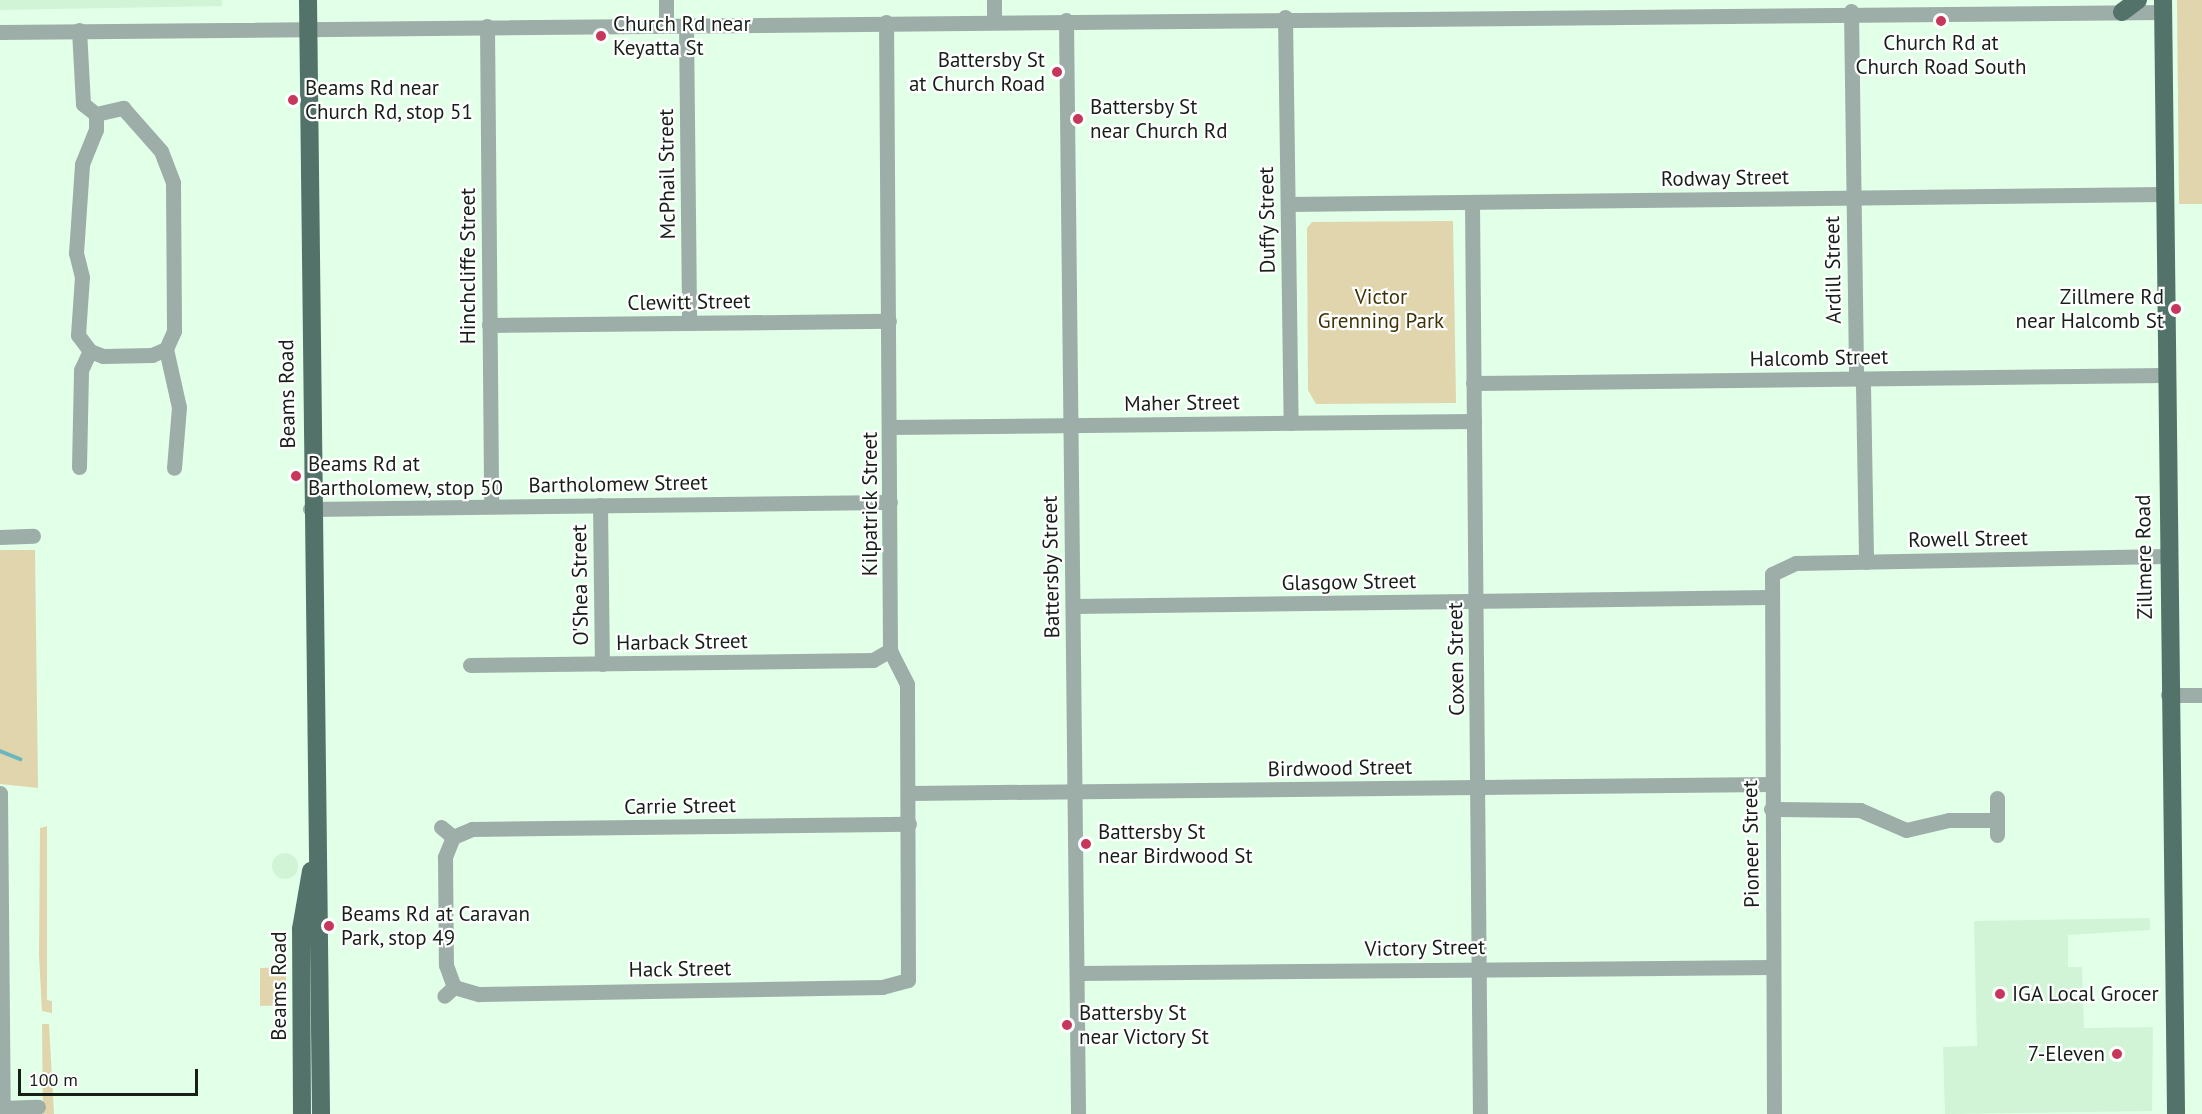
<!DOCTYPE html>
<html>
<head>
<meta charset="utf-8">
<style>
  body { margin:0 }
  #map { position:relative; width:2202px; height:1114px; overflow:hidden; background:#e2ffe7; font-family:"PT Sans",sans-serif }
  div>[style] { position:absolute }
  .built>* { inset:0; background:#d1f4d7 }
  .round { border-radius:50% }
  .green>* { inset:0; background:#e0d5ad }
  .stream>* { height:4px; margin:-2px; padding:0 2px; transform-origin:2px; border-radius:2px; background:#6cb6bf }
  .minor>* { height:15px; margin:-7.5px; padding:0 7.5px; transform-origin:7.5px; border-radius:7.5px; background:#9daea9 }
  .major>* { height:18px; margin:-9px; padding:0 9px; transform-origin:9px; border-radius:9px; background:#53726a }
  .dots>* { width:16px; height:16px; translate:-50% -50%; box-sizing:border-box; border:3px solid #fff; border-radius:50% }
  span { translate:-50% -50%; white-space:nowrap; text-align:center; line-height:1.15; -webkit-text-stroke:4.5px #fff; paint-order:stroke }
  .poi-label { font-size:21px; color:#162018 }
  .left { translate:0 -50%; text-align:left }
  .right { translate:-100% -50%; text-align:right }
  .street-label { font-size:21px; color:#162018 }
  .park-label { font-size:21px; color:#3f3406 }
  .scale { position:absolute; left:18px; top:1069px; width:180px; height:27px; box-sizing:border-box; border:3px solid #162018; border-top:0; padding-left:8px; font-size:18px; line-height:21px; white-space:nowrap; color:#162018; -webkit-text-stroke:4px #fff; paint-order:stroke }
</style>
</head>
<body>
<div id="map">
  <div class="built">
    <div style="clip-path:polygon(0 0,222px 0,222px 6px,0 10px)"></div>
    <div class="round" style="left:272px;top:853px;width:26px;height:26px"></div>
    <div style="clip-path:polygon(2150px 918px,2150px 930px,2068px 935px,2068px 967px,2082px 967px,2084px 1028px,2153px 1027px,2152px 1111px,1945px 1114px,1943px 1047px,1977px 1046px,1974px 921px)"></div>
  </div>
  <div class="green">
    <div style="clip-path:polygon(2177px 0,2202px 0,2202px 204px,2179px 204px)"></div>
    <div style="clip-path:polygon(1453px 221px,1456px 403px,1316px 404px,1308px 390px,1307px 228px,1312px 222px)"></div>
    <div style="clip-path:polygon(0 550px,35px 550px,38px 788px,0 784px)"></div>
    <div style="clip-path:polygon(47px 826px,47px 1000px,52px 1001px,52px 1013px,42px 1011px,39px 955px,40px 828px)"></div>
    <div style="clip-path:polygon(286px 967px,286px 1005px,260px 1006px,260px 968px)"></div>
    <div style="clip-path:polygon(42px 1024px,49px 1024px,54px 1114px,43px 1114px)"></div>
  </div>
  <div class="stream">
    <div style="left:0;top:751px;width:22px;rotate:22deg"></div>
  </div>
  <div class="minor">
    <div style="left:666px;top:0;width:24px;rotate:90deg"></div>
    <div style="left:994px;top:0;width:20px;rotate:90deg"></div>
    <div style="left:1851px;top:11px;width:362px;rotate:89.2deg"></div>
    <div style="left:1856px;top:373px;width:14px;rotate:60deg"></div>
    <div style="left:1863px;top:385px;width:177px;rotate:89deg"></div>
    <div style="left:1285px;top:17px;width:406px;rotate:89.2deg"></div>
    <div style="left:1066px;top:20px;width:1094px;rotate:89.37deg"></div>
    <div style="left:686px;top:24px;width:299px;rotate:89.4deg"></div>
    <div style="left:487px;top:26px;width:480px;rotate:89.5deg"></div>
    <div style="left:79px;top:30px;width:74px;rotate:86.9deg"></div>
    <div style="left:83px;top:104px;width:16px;rotate:38deg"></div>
    <div style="left:96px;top:114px;width:28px;rotate:-13deg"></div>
    <div style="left:123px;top:108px;width:57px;rotate:48.5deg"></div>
    <div style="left:161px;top:151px;width:34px;rotate:69deg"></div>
    <div style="left:173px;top:183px;width:148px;rotate:89.6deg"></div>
    <div style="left:174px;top:331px;width:20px;rotate:114deg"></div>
    <div style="left:166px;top:349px;width:15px;rotate:157deg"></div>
    <div style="left:152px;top:355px;width:49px;rotate:178.8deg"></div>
    <div style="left:103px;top:356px;width:14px;rotate:-159deg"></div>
    <div style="left:90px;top:351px;width:20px;rotate:-127deg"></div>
    <div style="left:78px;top:335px;width:58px;rotate:-86.1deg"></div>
    <div style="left:82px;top:277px;width:25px;rotate:-104deg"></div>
    <div style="left:76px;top:253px;width:89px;rotate:-86.1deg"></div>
    <div style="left:82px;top:164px;width:37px;rotate:-68deg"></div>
    <div style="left:96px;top:130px;width:16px;rotate:-90deg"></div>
    <div style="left:0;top:32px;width:2163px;rotate:-0.53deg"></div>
    <div style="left:1472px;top:203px;width:911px;rotate:89.5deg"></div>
    <div style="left:1288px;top:204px;width:875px;rotate:-0.65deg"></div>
    <div style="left:489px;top:325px;width:400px;rotate:-0.6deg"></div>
    <div style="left:166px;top:349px;width:59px;rotate:77.4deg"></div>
    <div style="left:179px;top:407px;width:61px;rotate:94.7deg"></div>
    <div style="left:1473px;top:383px;width:692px;rotate:-0.66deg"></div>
    <div style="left:890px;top:427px;width:584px;rotate:-0.59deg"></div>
    <div style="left:79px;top:467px;width:97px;rotate:-88.8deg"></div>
    <div style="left:81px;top:370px;width:21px;rotate:-65deg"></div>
    <div style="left:600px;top:505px;width:159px;rotate:89.3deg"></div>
    <div style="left:310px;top:509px;width:580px;rotate:-0.69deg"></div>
    <div style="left:0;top:537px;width:33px;rotate:-2deg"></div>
    <div style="left:1073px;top:606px;width:696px;rotate:-0.74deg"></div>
    <div style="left:470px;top:665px;width:403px;rotate:-0.7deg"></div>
    <div style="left:873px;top:660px;width:20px;rotate:-30deg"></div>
    <div style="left:2168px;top:695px;width:34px"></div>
    <div style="left:0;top:793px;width:315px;rotate:89.5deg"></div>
    <div style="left:909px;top:793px;width:862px;rotate:-0.6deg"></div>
    <div style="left:1771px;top:809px;width:89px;rotate:0.6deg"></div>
    <div style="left:1860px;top:810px;width:50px;rotate:23.5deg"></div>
    <div style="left:1906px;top:830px;width:44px;rotate:-13.1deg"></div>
    <div style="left:1949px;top:820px;width:48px"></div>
    <div style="left:441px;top:827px;width:16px;rotate:40deg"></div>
    <div style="left:453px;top:837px;width:22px;rotate:112deg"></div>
    <div style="left:445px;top:857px;width:108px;rotate:89.5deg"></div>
    <div style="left:446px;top:965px;width:23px;rotate:70deg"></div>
    <div style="left:454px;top:987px;width:13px;rotate:138deg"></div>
    <div style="left:1997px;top:835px;width:37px;rotate:-90deg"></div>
    <div style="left:453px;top:837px;width:21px;rotate:-23deg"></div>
    <div style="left:472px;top:829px;width:437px;rotate:-0.7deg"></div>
    <div style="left:1077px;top:973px;width:696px;rotate:-0.49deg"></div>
    <div style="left:454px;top:987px;width:26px;rotate:16deg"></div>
    <div style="left:479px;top:994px;width:403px;rotate:-1deg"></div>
    <div style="left:882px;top:987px;width:27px;rotate:-15deg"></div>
    <div style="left:908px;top:980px;width:296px;rotate:-90.2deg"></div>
    <div style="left:907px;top:684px;width:38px;rotate:-117deg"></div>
    <div style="left:890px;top:650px;width:628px;rotate:-90.36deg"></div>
    <div style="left:0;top:1108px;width:38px;rotate:-2deg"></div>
    <div style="left:1774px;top:1114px;width:540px;rotate:-90.21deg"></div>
    <div style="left:1772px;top:574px;width:26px;rotate:-25deg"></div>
    <div style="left:1796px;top:563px;width:371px;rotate:-1.1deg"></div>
  </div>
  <div class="major">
    <div style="left:308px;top:0;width:1114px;rotate:89.33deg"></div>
    <div style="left:2163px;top:0;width:1114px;rotate:89.33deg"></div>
    <div style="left:2122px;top:12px;width:20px;rotate:-37deg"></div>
    <div style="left:302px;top:1114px;width:185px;rotate:-90.3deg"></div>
    <div style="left:301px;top:929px;width:59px;rotate:-80.2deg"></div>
  </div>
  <div class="dots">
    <div style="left:1941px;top:21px;background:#c7375b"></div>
    <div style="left:601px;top:36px;background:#c7375b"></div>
    <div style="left:1057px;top:72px;background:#c7375b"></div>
    <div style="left:293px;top:100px;background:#c7375b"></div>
    <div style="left:1078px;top:119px;background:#c7375b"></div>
    <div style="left:2176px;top:309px;background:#c7375b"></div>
    <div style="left:296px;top:476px;background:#c7375b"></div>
    <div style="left:1086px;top:844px;background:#c7375b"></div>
    <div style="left:329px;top:926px;background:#c7375b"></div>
    <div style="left:2000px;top:994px;background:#c7375b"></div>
    <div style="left:1067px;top:1025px;background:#c7375b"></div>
    <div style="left:2117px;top:1054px;background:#c7375b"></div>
  </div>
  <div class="poi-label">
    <span class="left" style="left:613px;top:36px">Church Rd near<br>Keyatta St</span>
    <span style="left:1941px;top:55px">Church Rd at<br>Church Road South</span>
    <span class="right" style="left:1045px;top:72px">Battersby St<br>at Church Road</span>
    <span class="left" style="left:305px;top:100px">Beams Rd near<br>Church Rd, stop 51</span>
    <span class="left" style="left:1090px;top:119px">Battersby St<br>near Church Rd</span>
    <span class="right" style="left:2164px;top:309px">Zillmere Rd<br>near Halcomb St</span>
    <span class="left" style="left:308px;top:476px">Beams Rd at<br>Bartholomew, stop 50</span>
    <span class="left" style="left:1098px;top:844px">Battersby St<br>near Birdwood St</span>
    <span class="left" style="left:341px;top:926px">Beams Rd at Caravan<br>Park, stop 49</span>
    <span class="left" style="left:2012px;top:994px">IGA Local Grocer</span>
    <span class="left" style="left:1079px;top:1025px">Battersby St<br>near Victory St</span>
    <span class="right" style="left:2105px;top:1054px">7-Eleven</span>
  </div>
  <div class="street-label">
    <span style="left:667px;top:174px;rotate:-91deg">McPhail Street</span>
    <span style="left:1725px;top:178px;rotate:-1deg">Rodway Street</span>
    <span style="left:1267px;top:220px;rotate:-91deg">Duffy Street</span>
    <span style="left:468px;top:266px;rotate:-90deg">Hinchcliffe Street</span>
    <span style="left:1833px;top:270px;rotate:-91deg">Ardill Street</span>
    <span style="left:689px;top:302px;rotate:-1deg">Clewitt Street</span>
    <span style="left:1819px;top:358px;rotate:-1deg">Halcomb Street</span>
    <span style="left:287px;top:394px;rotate:-91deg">Beams Road</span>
    <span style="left:1182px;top:403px;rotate:-1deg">Maher Street</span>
    <span style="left:618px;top:484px;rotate:-1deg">Bartholomew Street</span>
    <span style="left:870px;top:504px;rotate:-90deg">Kilpatrick Street</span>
    <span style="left:1968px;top:539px;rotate:-1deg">Rowell Street</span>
    <span style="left:2144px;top:557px;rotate:-91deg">Zillmere Road</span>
    <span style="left:1051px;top:567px;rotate:-91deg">Battersby Street</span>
    <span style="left:1349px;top:582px;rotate:-1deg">Glasgow Street</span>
    <span style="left:580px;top:585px;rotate:-91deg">O'Shea Street</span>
    <span style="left:682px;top:642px;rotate:-1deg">Harback Street</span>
    <span style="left:1456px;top:659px;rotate:-91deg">Coxen Street</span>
    <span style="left:1340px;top:768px;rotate:-1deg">Birdwood Street</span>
    <span style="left:680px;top:806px;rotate:-1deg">Carrie Street</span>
    <span style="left:1751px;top:844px;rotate:-91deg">Pioneer Street</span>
    <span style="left:1425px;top:948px;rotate:-1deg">Victory Street</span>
    <span style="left:680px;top:969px;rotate:-1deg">Hack Street</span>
    <span style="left:279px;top:986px;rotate:-90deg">Beams Road</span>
  </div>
  <div class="park-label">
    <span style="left:1381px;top:309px">Victor<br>Grenning Park</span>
  </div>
  <div class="scale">100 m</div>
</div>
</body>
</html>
